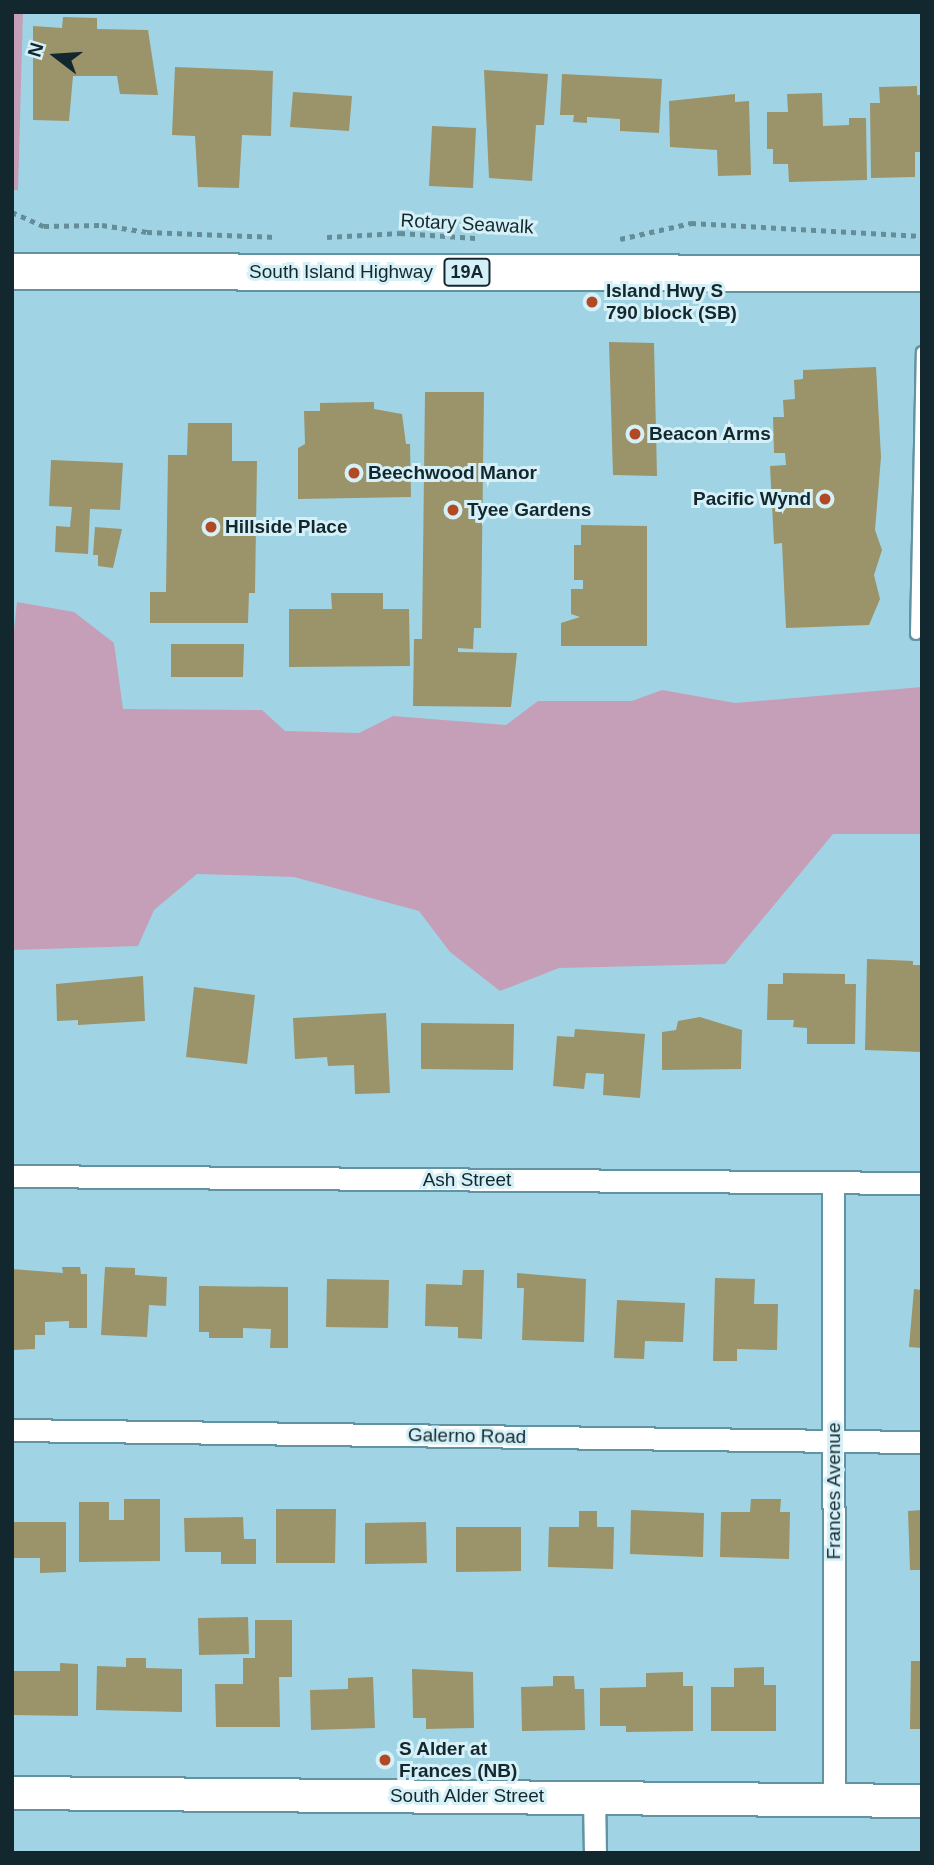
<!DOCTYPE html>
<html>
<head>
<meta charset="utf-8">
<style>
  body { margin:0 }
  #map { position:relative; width:934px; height:1865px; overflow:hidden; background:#a0d4e4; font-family:Arial,sans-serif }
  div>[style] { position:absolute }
  .green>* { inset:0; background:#c59eb8 }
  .building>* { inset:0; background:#9b936a }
  .path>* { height:4.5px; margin-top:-2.25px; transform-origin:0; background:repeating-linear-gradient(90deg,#658d98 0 5px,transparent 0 10px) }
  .roads { filter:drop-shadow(2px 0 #6193a3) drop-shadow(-2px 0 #6193a3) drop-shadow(0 2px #6193a3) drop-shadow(0 -2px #6193a3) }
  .lane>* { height:10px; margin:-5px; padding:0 5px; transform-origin:5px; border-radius:5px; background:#fff }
  .street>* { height:21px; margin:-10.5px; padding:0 10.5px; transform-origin:10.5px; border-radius:10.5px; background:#fff }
  .secondary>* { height:32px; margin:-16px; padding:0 16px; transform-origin:16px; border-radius:16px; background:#fff }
  .primary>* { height:35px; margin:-17.5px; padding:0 17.5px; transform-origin:17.5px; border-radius:17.5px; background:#fff }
  .dots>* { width:19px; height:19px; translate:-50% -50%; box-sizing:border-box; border:4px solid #d6f0f8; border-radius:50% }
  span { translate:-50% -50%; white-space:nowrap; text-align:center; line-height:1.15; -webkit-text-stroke:6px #d6f0f8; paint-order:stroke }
  .shield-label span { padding:2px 5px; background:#d6f0f8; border:2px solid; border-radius:5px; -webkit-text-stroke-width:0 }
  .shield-label { font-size:18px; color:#13282e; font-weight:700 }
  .street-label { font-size:19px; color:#13282e }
  .poi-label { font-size:19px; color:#13282e; font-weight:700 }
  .left { translate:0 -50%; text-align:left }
  .right { translate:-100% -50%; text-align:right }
  .frame { position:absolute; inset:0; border:14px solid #13282e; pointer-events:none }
  .north { position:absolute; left:21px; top:21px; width:70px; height:70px; -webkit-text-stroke:5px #d6f0f8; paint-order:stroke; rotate:287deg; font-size:19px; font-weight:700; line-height:28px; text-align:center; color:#13282e }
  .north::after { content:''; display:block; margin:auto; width:24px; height:32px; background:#13282e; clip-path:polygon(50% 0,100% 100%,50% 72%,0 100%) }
</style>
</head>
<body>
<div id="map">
  <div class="green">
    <div style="clip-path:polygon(12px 12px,23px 12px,18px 190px,12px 190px)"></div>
    <div style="clip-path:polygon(17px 602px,74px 612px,114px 643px,123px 709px,262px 710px,285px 731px,359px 733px,393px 716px,506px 725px,538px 701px,632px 701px,662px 690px,735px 703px,922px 687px,922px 834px,833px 834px,725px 964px,559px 968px,500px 991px,450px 952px,419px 911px,294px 877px,197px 874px,154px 910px,138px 946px,12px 950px,12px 649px)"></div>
  </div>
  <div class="building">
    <div style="clip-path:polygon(63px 17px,97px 18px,97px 29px,148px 30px,158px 95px,120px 94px,117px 76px,73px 76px,69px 121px,33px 120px,33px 26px,62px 28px)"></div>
    <div style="clip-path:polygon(175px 67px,273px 71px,271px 136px,242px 135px,239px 188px,198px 187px,195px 136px,172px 135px)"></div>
    <div style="clip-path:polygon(484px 70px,548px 74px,544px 125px,536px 125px,532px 181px,489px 178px)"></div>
    <div style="clip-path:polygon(562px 74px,662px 79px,659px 133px,620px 131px,620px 119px,587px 117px,587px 123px,573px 122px,574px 115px,560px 115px)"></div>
    <div style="clip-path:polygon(917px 86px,917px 95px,922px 95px,922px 152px,915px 152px,915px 177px,871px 178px,870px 103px,880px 103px,879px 87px)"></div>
    <div style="clip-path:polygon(293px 92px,352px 96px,349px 131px,290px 127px)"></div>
    <div style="clip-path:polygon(822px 93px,823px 126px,849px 125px,849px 118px,866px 118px,867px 180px,789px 182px,788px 164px,773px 164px,773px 149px,767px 149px,767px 112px,788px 112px,787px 94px)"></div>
    <div style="clip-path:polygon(735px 94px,735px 102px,749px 101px,751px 175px,718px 176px,717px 150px,670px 147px,669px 101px)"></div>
    <div style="clip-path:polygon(432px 126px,476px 128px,473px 188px,429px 186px)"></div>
    <div style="clip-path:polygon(609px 342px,654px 343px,657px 476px,613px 475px)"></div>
    <div style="clip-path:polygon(876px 367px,881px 457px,875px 530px,882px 550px,874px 575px,880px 599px,869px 625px,786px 628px,782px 543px,774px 544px,770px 466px,786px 465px,785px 453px,774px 453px,773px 417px,784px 417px,783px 400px,795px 399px,794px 380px,803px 379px,803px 370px)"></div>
    <div style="clip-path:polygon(425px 392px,484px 392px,481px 628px,474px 628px,473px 649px,458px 648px,458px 652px,517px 653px,511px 707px,413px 706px,414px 639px,422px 639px)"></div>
    <div style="clip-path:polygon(374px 402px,374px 409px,402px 414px,406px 444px,410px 444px,411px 497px,298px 499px,298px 448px,305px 444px,304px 411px,320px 411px,320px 403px)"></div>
    <div style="clip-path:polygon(188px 423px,232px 423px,232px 461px,257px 461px,255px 593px,249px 593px,248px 623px,150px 623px,150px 592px,166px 592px,168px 455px,187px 455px)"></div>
    <div style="clip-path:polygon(51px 460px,123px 463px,120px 510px,90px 509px,88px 554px,55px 552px,56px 526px,70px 527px,72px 507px,49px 506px)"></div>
    <div style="clip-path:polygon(581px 525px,647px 526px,647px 646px,561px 646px,561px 623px,580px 617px,571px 614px,571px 589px,583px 589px,583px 580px,574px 580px,574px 545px,581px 545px)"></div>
    <div style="clip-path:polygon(95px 527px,122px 529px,113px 568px,98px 566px,98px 555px,93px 555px)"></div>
    <div style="clip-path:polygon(331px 593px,383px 593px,383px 609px,409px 609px,410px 666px,289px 667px,289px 609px,332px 609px)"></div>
    <div style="clip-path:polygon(171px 644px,244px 644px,243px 677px,171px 677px)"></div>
    <div style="clip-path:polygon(867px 959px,913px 961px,913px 965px,922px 965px,922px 1052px,865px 1050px)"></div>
    <div style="clip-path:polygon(783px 973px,845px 974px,845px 984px,856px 984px,855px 1044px,807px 1044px,807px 1028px,793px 1027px,794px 1020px,767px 1020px,768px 984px,783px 984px)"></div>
    <div style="clip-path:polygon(143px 976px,145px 1021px,78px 1025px,78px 1020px,57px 1021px,56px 984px)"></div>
    <div style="clip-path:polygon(194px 987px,255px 995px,247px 1064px,186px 1057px)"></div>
    <div style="clip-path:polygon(386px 1013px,390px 1093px,355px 1094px,354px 1065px,328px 1066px,327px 1057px,295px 1059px,293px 1018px)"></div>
    <div style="clip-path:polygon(700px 1017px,742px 1030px,741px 1069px,662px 1070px,662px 1032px,676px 1030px,678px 1021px)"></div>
    <div style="clip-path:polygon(421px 1023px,514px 1024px,513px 1070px,421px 1069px)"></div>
    <div style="clip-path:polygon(575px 1029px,645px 1034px,640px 1098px,603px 1095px,604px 1074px,586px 1073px,584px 1089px,553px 1086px,557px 1036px,574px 1037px)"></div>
    <div style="clip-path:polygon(62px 1267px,80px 1267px,81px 1274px,87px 1274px,87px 1328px,69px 1328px,69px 1321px,45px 1322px,45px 1335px,35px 1335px,35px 1349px,12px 1350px,12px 1269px,63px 1273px)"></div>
    <div style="clip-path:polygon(105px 1267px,135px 1268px,135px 1275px,167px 1277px,166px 1306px,149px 1305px,147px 1337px,101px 1335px)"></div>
    <div style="clip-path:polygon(463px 1270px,484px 1270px,482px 1339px,458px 1338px,458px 1327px,425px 1326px,426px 1284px,462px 1285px)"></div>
    <div style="clip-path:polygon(517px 1273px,586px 1279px,584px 1342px,522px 1340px,524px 1288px,517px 1288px)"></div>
    <div style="clip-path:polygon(715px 1278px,755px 1279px,754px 1304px,778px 1304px,777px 1350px,737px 1349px,737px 1361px,713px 1361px)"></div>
    <div style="clip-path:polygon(327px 1279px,389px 1280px,388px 1328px,326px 1327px)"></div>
    <div style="clip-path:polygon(199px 1286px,288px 1287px,288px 1348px,270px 1348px,271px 1329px,243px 1328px,243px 1338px,209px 1338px,209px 1332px,199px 1332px)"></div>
    <div style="clip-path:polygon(914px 1289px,922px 1290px,922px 1348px,909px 1347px)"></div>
    <div style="clip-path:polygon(617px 1300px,685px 1303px,683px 1342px,645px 1341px,644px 1359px,614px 1358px)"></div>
    <div style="clip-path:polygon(124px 1499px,160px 1499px,160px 1561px,79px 1562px,79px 1502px,109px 1502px,109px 1520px,124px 1520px)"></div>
    <div style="clip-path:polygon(751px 1499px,781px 1499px,780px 1512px,790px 1512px,789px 1559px,720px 1557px,721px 1512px,750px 1512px)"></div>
    <div style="clip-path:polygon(276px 1509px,336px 1509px,335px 1563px,276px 1563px)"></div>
    <div style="clip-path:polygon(631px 1510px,704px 1513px,703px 1557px,630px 1554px)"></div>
    <div style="clip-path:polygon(922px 1510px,922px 1570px,910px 1570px,908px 1511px)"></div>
    <div style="clip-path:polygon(579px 1511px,597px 1511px,597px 1527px,614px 1527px,613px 1569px,548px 1567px,549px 1527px,579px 1527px)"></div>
    <div style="clip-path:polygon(243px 1517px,244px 1539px,256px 1539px,256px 1564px,221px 1564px,221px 1552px,185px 1552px,184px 1518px)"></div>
    <div style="clip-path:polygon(12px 1522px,66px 1522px,66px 1572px,40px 1573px,40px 1558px,12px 1558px)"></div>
    <div style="clip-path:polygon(426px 1522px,427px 1563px,365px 1564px,365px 1523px)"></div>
    <div style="clip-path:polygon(456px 1527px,521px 1527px,521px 1571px,456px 1572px)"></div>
    <div style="clip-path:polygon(248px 1617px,249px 1654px,199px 1655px,198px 1618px)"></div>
    <div style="clip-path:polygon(255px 1620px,292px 1620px,292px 1677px,279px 1677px,280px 1727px,216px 1727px,215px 1684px,243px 1684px,243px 1658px,255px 1658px)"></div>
    <div style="clip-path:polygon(126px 1658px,146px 1658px,146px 1668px,182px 1669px,182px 1712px,96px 1710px,97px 1666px,126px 1667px)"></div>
    <div style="clip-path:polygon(911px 1661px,922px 1661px,922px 1729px,910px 1729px)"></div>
    <div style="clip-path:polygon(60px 1663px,78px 1664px,78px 1716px,12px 1715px,12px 1671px,60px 1671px)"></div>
    <div style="clip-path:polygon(764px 1667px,764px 1685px,776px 1685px,776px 1731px,711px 1731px,711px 1687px,734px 1687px,734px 1668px)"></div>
    <div style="clip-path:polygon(412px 1669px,473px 1672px,474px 1728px,426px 1729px,426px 1718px,413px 1718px)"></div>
    <div style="clip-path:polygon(683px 1672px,683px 1686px,693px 1686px,693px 1731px,626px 1732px,626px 1726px,600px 1726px,600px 1688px,646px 1687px,646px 1673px)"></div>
    <div style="clip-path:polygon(553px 1676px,574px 1676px,575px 1689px,584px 1689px,585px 1730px,522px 1731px,521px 1687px,553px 1686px)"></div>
    <div style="clip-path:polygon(373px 1677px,375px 1728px,311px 1730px,310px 1690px,348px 1689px,348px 1678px)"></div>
  </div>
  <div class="path">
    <div style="left:12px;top:212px;width:35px;rotate:24deg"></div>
    <div style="left:44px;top:226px;width:58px;rotate:-1deg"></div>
    <div style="left:102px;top:225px;width:46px;rotate:8.8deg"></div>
    <div style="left:147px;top:232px;width:129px;rotate:2.2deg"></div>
    <div style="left:327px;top:237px;width:73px;rotate:-3.1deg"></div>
    <div style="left:400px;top:233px;width:76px;rotate:3.8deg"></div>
    <div style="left:620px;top:239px;width:73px;rotate:-12.7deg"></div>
    <div style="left:691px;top:223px;width:231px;rotate:3.2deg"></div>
  </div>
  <div class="roads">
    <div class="lane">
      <div style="left:916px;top:634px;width:282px;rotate:-88.8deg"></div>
    </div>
    <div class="street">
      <div style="left:12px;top:1176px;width:910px;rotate:0.44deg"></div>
      <div style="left:833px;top:1183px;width:617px;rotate:89.91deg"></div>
      <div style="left:12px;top:1430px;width:910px;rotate:0.76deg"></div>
      <div style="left:594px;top:1797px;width:56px;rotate:89deg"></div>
    </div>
    <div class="secondary">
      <div style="left:12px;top:1793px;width:910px;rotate:0.5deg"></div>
    </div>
    <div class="primary">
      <div style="left:12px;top:271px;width:910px;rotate:0.13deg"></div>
    </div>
  </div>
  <div class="dots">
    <div style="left:592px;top:302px;background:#b14925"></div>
    <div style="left:635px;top:434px;background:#b14925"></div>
    <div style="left:354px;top:473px;background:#b14925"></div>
    <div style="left:825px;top:499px;background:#b14925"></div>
    <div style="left:453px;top:510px;background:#b14925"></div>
    <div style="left:211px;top:527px;background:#b14925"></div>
    <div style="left:385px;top:1760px;background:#b14925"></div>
  </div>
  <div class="shield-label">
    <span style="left:467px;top:272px">19A</span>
  </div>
  <div class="street-label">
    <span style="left:467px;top:224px;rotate:3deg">Rotary Seawalk</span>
    <span style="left:341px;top:272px">South Island Highway</span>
    <span style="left:467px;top:1180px">Ash Street</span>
    <span style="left:467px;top:1436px;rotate:1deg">Galerno Road</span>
    <span style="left:834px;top:1491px;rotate:-90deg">Frances Avenue</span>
    <span style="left:467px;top:1796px">South Alder Street</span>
  </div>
  <div class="poi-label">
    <span class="left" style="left:606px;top:302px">Island Hwy S<br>790 block (SB)</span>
    <span class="left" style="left:649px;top:434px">Beacon Arms</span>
    <span class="left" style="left:368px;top:473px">Beechwood Manor</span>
    <span class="right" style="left:811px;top:499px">Pacific Wynd</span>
    <span class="left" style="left:467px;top:510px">Tyee Gardens</span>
    <span class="left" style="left:225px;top:527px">Hillside Place</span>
    <span class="left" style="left:399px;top:1760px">S Alder at<br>Frances (NB)</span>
  </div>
  <div class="frame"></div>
  <div class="north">N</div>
</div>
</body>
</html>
